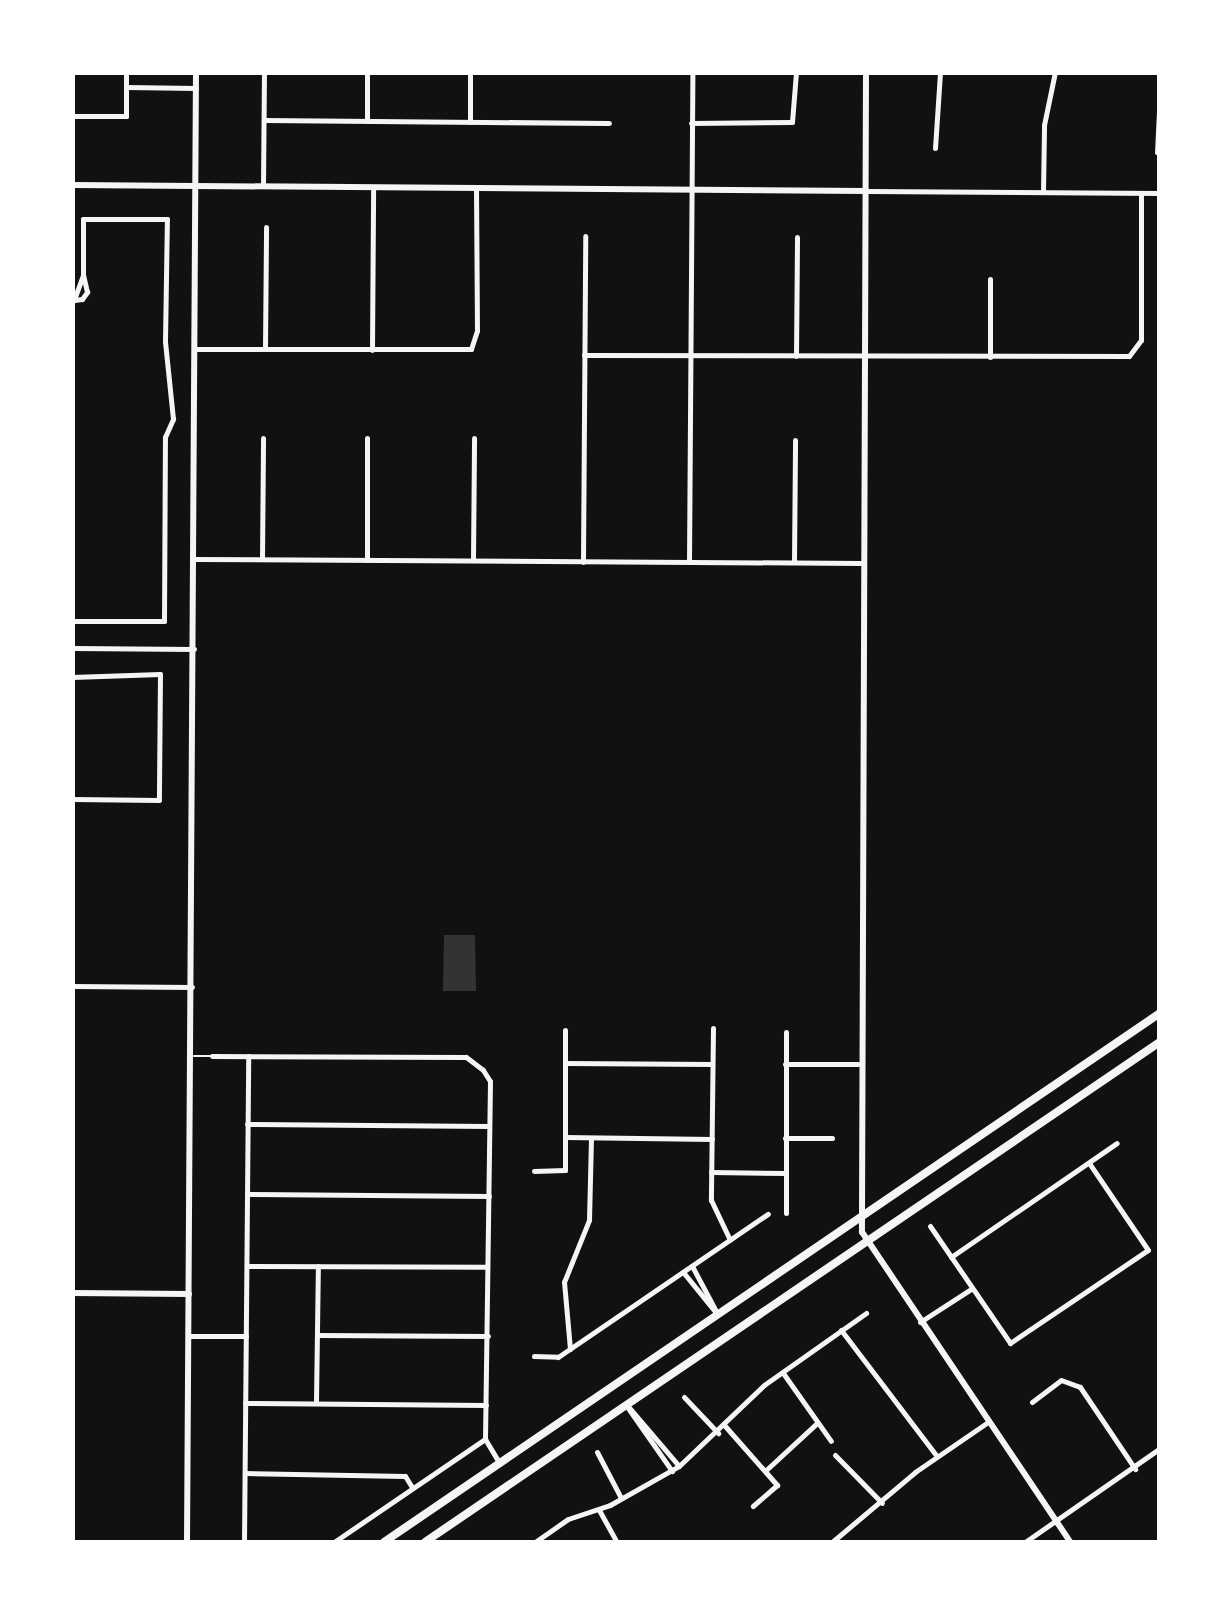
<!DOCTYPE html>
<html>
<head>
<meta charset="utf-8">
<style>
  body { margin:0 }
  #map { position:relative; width:1232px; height:1615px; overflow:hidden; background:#111; font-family:"Fira Sans Condensed",sans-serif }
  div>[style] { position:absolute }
  .water>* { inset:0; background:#333 }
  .service>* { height:2.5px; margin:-1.25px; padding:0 1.25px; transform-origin:1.25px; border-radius:1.25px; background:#f5f5f5 }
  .minor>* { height:5px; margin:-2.5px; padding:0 2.5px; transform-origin:2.5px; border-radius:2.5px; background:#f5f5f5 }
  .tertiary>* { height:6px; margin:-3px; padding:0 3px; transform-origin:3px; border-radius:3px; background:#f5f5f5 }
  .secondary>* { height:6px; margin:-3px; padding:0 3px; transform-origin:3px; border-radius:3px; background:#f5f5f5 }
  .primary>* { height:8px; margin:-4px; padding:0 4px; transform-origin:4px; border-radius:4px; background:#f5f5f5 }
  span { translate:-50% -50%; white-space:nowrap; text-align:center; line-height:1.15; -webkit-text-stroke:8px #fff; paint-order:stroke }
  .frame { position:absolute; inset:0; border:75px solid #fff; pointer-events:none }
</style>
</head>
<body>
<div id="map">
  <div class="water">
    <div style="clip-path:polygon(444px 935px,475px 935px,476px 991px,443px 991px)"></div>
  </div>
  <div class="service">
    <div style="left:194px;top:1056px;width:17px"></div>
  </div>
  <div class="minor">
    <div style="left:126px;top:87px;width:70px;rotate:0.8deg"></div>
    <div style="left:72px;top:116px;width:54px"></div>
    <div style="left:126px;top:116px;width:44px;rotate:-90deg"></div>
    <div style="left:264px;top:120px;width:345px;rotate:0.5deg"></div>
    <div style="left:367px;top:121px;width:49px;rotate:-90deg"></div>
    <div style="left:470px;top:122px;width:50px;rotate:-90deg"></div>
    <div style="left:691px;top:123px;width:101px;rotate:-0.6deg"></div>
    <div style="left:792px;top:122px;width:50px;rotate:-85.4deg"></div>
    <div style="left:935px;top:148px;width:76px;rotate:-86.2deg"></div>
    <div style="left:1157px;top:152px;width:62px;rotate:-87.2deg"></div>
    <div style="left:263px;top:186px;width:114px;rotate:-89.5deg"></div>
    <div style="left:867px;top:191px;width:293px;rotate:0.4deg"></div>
    <div style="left:1043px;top:192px;width:67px;rotate:-89.1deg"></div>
    <div style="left:1044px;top:125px;width:54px;rotate:-78.3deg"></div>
    <div style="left:72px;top:300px;width:2px"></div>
    <div style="left:74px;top:300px;width:8px;rotate:-7deg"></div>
    <div style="left:82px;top:299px;width:9px;rotate:-54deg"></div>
    <div style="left:87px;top:292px;width:17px;rotate:-103deg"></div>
    <div style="left:83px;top:275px;width:27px;rotate:110deg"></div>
    <div style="left:194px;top:349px;width:277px"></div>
    <div style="left:471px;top:349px;width:19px;rotate:-72deg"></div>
    <div style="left:477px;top:331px;width:144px;rotate:-90.4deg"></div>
    <div style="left:265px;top:349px;width:122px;rotate:-89.5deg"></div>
    <div style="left:372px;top:350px;width:163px;rotate:-89.6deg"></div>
    <div style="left:584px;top:355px;width:545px;rotate:0.11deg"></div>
    <div style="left:1129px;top:356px;width:20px;rotate:-53deg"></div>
    <div style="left:1141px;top:340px;width:147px;rotate:-90deg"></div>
    <div style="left:796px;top:356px;width:119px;rotate:-89.5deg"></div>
    <div style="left:990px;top:357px;width:78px;rotate:-90deg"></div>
    <div style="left:194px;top:559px;width:668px;rotate:0.34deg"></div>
    <div style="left:262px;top:559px;width:121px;rotate:-89.5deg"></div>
    <div style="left:367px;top:560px;width:122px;rotate:-90deg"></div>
    <div style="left:473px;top:560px;width:122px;rotate:-89.5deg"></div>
    <div style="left:583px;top:562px;width:326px;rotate:-89.6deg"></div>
    <div style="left:689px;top:562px;width:490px;rotate:-89.6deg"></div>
    <div style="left:794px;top:562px;width:122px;rotate:-89.5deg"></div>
    <div style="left:72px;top:621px;width:92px"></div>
    <div style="left:164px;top:621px;width:184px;rotate:-89.7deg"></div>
    <div style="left:165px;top:437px;width:20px;rotate:-66deg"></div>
    <div style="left:173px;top:419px;width:78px;rotate:-95.9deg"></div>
    <div style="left:165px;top:341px;width:122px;rotate:-89.1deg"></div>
    <div style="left:167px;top:219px;width:84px;rotate:180deg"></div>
    <div style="left:83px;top:219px;width:56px;rotate:90deg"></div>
    <div style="left:72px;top:648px;width:122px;rotate:0.5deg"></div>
    <div style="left:72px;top:677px;width:88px;rotate:-2deg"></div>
    <div style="left:160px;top:674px;width:126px;rotate:90.5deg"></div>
    <div style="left:159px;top:800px;width:87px;rotate:-179.3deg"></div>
    <div style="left:72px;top:986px;width:120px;rotate:0.5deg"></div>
    <div style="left:713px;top:1028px;width:172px;rotate:90.7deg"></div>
    <div style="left:711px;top:1200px;width:44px;rotate:64.6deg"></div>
    <div style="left:212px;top:1056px;width:254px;rotate:0.2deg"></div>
    <div style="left:466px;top:1057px;width:21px;rotate:37deg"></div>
    <div style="left:483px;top:1070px;width:13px;rotate:58deg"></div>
    <div style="left:490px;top:1081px;width:358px;rotate:90.8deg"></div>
    <div style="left:485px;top:1439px;width:29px;rotate:59deg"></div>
    <div style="left:565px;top:1063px;width:147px;rotate:0.4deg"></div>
    <div style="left:785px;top:1064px;width:73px"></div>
    <div style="left:247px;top:1124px;width:242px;rotate:0.5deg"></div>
    <div style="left:565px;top:1137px;width:147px;rotate:0.8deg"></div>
    <div style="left:785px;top:1138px;width:47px"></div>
    <div style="left:534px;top:1171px;width:31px;rotate:-2deg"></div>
    <div style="left:565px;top:1170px;width:140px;rotate:-90deg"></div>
    <div style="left:711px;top:1172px;width:74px;rotate:0.8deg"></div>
    <div style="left:247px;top:1194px;width:242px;rotate:0.5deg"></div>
    <div style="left:786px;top:1213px;width:181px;rotate:-90deg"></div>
    <div style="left:930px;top:1226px;width:142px;rotate:55.6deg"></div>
    <div style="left:1010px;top:1343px;width:166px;rotate:-34deg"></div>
    <div style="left:1148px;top:1250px;width:105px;rotate:-124.1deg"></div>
    <div style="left:951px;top:1257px;width:201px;rotate:-34.5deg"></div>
    <div style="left:247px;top:1266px;width:240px;rotate:0.2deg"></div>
    <div style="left:692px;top:1266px;width:55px;rotate:62deg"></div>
    <div style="left:683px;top:1272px;width:55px;rotate:50.9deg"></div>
    <div style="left:920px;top:1322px;width:61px;rotate:-32.9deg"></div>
    <div style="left:841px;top:1330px;width:157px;rotate:52.8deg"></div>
    <div style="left:318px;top:1335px;width:170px;rotate:0.3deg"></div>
    <div style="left:189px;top:1336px;width:57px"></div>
    <div style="left:570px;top:1349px;width:67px;rotate:-95.1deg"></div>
    <div style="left:564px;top:1282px;width:67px;rotate:-68deg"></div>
    <div style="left:589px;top:1220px;width:82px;rotate:-88.6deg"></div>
    <div style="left:534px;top:1356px;width:24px;rotate:2deg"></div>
    <div style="left:558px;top:1357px;width:254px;rotate:-34.3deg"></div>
    <div style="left:783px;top:1373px;width:83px;rotate:54.8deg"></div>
    <div style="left:684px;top:1397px;width:50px;rotate:46.6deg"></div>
    <div style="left:316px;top:1402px;width:136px;rotate:-89.2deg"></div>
    <div style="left:1032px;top:1402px;width:36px;rotate:-37deg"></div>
    <div style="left:1061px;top:1380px;width:20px;rotate:20deg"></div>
    <div style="left:1080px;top:1387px;width:99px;rotate:56.1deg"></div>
    <div style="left:245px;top:1403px;width:241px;rotate:0.5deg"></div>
    <div style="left:627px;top:1405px;width:80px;rotate:49.6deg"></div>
    <div style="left:628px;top:1408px;width:77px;rotate:55.1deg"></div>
    <div style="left:725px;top:1426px;width:79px;rotate:48.6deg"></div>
    <div style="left:777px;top:1485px;width:32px;rotate:139deg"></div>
    <div style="left:597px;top:1452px;width:52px;rotate:62.4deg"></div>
    <div style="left:835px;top:1455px;width:67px;rotate:45.6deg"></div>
    <div style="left:765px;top:1471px;width:71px;rotate:-42.7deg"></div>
    <div style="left:245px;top:1473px;width:160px;rotate:1.1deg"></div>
    <div style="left:405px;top:1476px;width:13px;rotate:58deg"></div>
    <div style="left:599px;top:1510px;width:37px;rotate:61deg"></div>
    <div style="left:244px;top:1542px;width:486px;rotate:-89.5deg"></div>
    <div style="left:334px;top:1542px;width:183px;rotate:-34.3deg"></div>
    <div style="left:535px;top:1542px;width:40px;rotate:-34.9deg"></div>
    <div style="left:568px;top:1519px;width:44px;rotate:-18.4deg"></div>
    <div style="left:610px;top:1505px;width:79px;rotate:-29.5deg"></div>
    <div style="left:679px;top:1466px;width:117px;rotate:-43.6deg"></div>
    <div style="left:764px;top:1385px;width:125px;rotate:-35.2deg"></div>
    <div style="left:832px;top:1542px;width:109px;rotate:-40.1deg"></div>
    <div style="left:915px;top:1472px;width:88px;rotate:-34.4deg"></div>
    <div style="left:1025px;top:1542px;width:165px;rotate:-34.8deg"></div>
  </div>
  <div class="tertiary">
    <div style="left:72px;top:185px;width:794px;rotate:0.43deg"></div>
  </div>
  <div class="secondary">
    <div style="left:866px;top:72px;width:1160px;rotate:90.2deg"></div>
    <div style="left:862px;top:1232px;width:373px;rotate:56.1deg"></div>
    <div style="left:72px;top:1293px;width:117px;rotate:0.5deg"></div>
    <div style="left:187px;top:1542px;width:1470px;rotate:-89.65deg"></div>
  </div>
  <div class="primary">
    <div style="left:384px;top:1542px;width:939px;rotate:-34.28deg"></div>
    <div style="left:425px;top:1542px;width:889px;rotate:-34.23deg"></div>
  </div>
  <div class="frame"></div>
</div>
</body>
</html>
